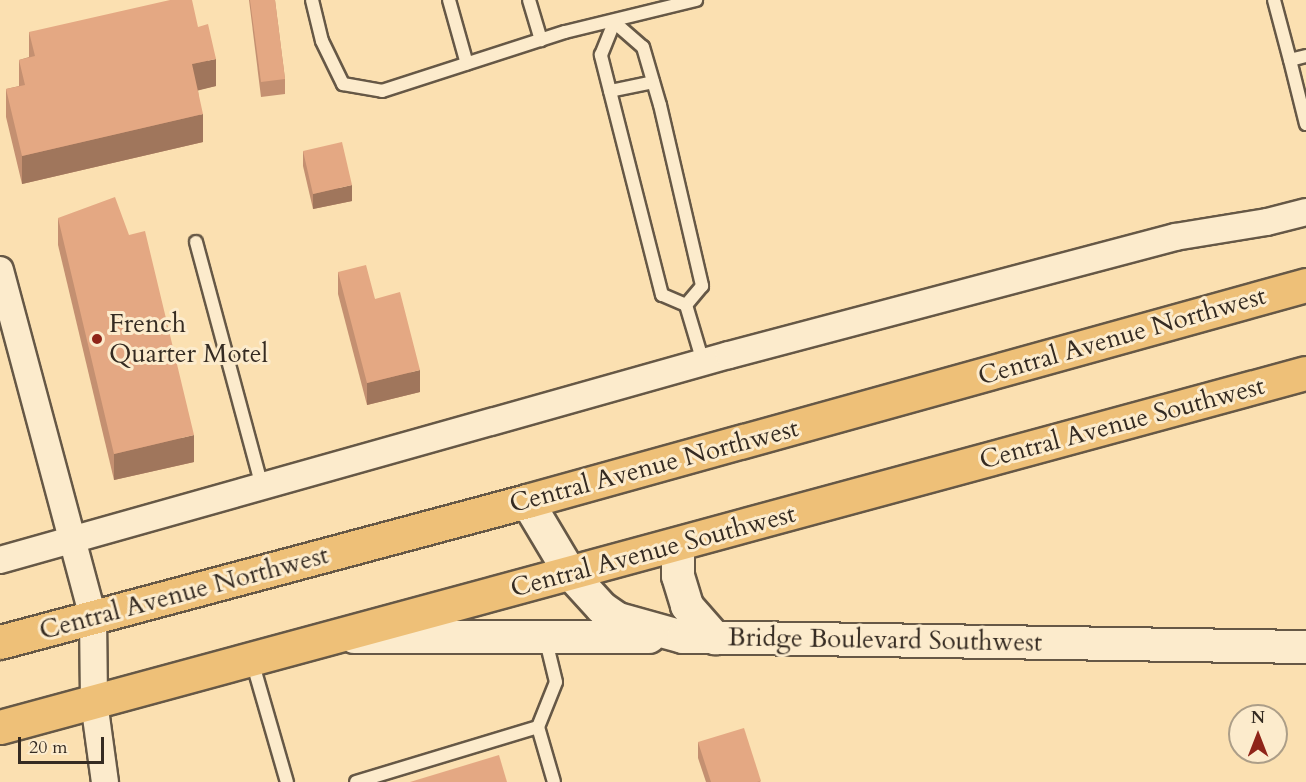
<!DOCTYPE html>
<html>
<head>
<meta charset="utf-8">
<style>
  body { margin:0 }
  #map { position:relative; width:1306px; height:782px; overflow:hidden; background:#fbe0b1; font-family:Cardo,serif }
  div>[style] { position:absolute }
  .roads { filter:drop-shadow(2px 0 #665846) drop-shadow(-2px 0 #665846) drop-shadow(0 2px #665846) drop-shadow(0 -2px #665846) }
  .service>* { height:12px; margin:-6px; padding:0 6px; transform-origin:6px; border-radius:6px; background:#fcebcc }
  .minor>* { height:26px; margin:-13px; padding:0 13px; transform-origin:13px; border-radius:13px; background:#fcebcc }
  .tertiary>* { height:32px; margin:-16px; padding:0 16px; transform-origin:16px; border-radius:16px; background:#fcebcc }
  .primary>* { height:33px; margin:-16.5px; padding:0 16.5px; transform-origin:16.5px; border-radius:16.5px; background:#eec078 }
  .wall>* { inset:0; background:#c49071 }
  .shaded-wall>* { inset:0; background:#a0765c }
  .building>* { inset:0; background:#e4a883 }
  .dots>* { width:16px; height:16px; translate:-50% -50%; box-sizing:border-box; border:3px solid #fcebcc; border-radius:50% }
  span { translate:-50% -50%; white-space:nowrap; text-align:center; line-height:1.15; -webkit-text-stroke:6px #fcebcc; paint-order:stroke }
  .poi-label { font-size:26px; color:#352b22 }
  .left { translate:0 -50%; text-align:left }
  .street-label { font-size:26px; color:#352b22 }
  .north { position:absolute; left:1228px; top:704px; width:60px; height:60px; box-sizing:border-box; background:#fcebcc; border:2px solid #ac9e88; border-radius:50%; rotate:0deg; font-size:16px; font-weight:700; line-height:24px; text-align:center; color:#352b22 }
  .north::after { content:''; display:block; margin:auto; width:21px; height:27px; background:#8f2418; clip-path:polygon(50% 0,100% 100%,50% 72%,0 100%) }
  .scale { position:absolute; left:18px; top:737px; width:86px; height:27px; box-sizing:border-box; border:3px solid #352b22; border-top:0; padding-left:8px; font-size:18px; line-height:21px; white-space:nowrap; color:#352b22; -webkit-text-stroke:4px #fcebcc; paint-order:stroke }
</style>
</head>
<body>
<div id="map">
  <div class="roads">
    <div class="service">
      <div style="left:312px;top:0;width:42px;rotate:76.3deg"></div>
      <div style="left:322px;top:41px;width:48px;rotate:64deg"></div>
      <div style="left:343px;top:84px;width:40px;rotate:10deg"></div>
      <div style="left:382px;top:91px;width:192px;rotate:-17.9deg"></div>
      <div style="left:565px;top:32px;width:135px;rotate:-13.7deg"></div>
      <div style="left:449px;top:0;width:66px;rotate:74.3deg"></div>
      <div style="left:529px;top:0;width:42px;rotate:73.3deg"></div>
      <div style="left:1274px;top:0;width:62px;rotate:75.1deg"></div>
      <div style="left:614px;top:22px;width:38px;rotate:41deg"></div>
      <div style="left:643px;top:47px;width:60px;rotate:73.7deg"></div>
      <div style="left:660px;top:105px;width:186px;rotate:76.9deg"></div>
      <div style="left:702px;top:286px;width:25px;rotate:130deg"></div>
      <div style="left:686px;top:305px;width:26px;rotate:-157deg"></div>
      <div style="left:662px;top:295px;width:248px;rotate:-104.3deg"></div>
      <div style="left:601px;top:55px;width:35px;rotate:-68deg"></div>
      <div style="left:1306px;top:56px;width:16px;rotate:166deg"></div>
      <div style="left:1290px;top:60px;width:66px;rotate:76deg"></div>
      <div style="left:610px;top:91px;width:44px;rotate:-11.8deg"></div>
      <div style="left:196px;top:242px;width:254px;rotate:74.9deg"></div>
      <div style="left:686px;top:305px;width:59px;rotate:73.4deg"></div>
      <div style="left:252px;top:661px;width:126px;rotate:73.9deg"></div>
      <div style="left:538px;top:727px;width:48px;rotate:-68.2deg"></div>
      <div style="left:556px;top:682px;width:46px;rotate:-103.7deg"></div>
      <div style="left:356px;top:782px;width:190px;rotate:-16.8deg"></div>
      <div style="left:538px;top:727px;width:57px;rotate:73.8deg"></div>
    </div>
    <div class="minor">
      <div style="left:0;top:270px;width:359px;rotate:75deg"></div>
      <div style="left:93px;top:617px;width:85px;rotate:89.3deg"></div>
      <div style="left:94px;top:702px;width:81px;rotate:82.2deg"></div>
      <div style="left:0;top:560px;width:757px;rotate:-15.71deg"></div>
      <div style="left:729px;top:355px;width:461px;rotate:-14.8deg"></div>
      <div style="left:1175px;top:237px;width:93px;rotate:-9.3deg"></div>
      <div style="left:1267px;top:222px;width:40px;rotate:-14.4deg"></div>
    </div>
    <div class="tertiary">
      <div style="left:527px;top:501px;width:84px;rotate:59.2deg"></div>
      <div style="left:570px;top:573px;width:47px;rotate:47.6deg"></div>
      <div style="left:602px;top:608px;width:19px;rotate:35deg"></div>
      <div style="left:618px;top:619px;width:67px;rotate:15.5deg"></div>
      <div style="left:683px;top:637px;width:623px;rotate:0.92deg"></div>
      <div style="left:678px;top:544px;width:32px;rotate:90deg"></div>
      <div style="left:678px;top:576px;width:31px;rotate:73deg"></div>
      <div style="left:687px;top:606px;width:43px;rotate:48.8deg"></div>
      <div style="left:354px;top:637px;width:295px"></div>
    </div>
    <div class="primary">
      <div style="left:0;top:642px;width:546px;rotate:-14.98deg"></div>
      <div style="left:527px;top:501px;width:808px;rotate:-15.5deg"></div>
      <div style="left:0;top:727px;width:1353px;rotate:-15.17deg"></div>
    </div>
  </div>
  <div class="wall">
    <div style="clip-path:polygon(249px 0,275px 0,285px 79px,285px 94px,261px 97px)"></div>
    <div style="clip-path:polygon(198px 27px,216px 86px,198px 90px,203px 142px,22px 184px,6px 117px,6px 89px,19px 86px,19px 60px,29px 57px,29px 32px)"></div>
    <div style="clip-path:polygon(303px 151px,352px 201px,313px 209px,303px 166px)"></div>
    <div style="clip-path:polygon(58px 218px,194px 462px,114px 480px,58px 245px)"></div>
    <div style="clip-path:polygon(338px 272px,375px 299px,420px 392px,367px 405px,338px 294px)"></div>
    <div style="clip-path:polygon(698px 742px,761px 782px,706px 782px,698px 758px)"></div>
  </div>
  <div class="shaded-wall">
    <div style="clip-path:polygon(216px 59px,216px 86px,192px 92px,192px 64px)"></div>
    <div style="clip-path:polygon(203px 114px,203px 142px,22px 184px,22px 156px)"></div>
    <div style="clip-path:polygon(352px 185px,352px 201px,313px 209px,313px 194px)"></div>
    <div style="clip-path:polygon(420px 370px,420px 392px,367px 405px,367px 383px)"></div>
    <div style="clip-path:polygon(194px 435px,194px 462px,114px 480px,114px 454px)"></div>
  </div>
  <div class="building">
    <div style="clip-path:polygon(170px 0,192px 0,198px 27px,208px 24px,216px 59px,192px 64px,203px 114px,22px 156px,6px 89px,25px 85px,19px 60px,35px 56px,29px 32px)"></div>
    <div style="clip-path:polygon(250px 0,275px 0,285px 79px,261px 82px)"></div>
    <div style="clip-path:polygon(342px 142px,352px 185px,313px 194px,303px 151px)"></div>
    <div style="clip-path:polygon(115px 197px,129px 235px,145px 231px,194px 435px,114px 454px,58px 218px)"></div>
    <div style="clip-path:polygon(366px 265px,375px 299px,400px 292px,420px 370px,367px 383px,338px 272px)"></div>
    <div style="clip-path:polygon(744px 728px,761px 781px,757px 782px,711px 782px,698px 742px)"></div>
    <div style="clip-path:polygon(499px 755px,507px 782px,410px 782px)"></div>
  </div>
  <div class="dots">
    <div style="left:97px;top:339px;background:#8f2418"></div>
  </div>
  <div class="poi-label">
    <span class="left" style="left:109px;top:339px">French<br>Quarter Motel</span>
  </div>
  <div class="street-label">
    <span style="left:1122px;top:336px;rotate:-16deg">Central Avenue Northwest</span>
    <span style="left:1122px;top:423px;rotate:-15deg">Central Avenue Southwest</span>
    <span style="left:654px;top:466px;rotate:-15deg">Central Avenue Northwest</span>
    <span style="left:653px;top:551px;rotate:-15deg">Central Avenue Southwest</span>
    <span style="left:184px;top:593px;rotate:-15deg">Central Avenue Northwest</span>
    <span style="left:885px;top:640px;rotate:1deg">Bridge Boulevard Southwest</span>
  </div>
  <div class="north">N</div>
  <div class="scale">20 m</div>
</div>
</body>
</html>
